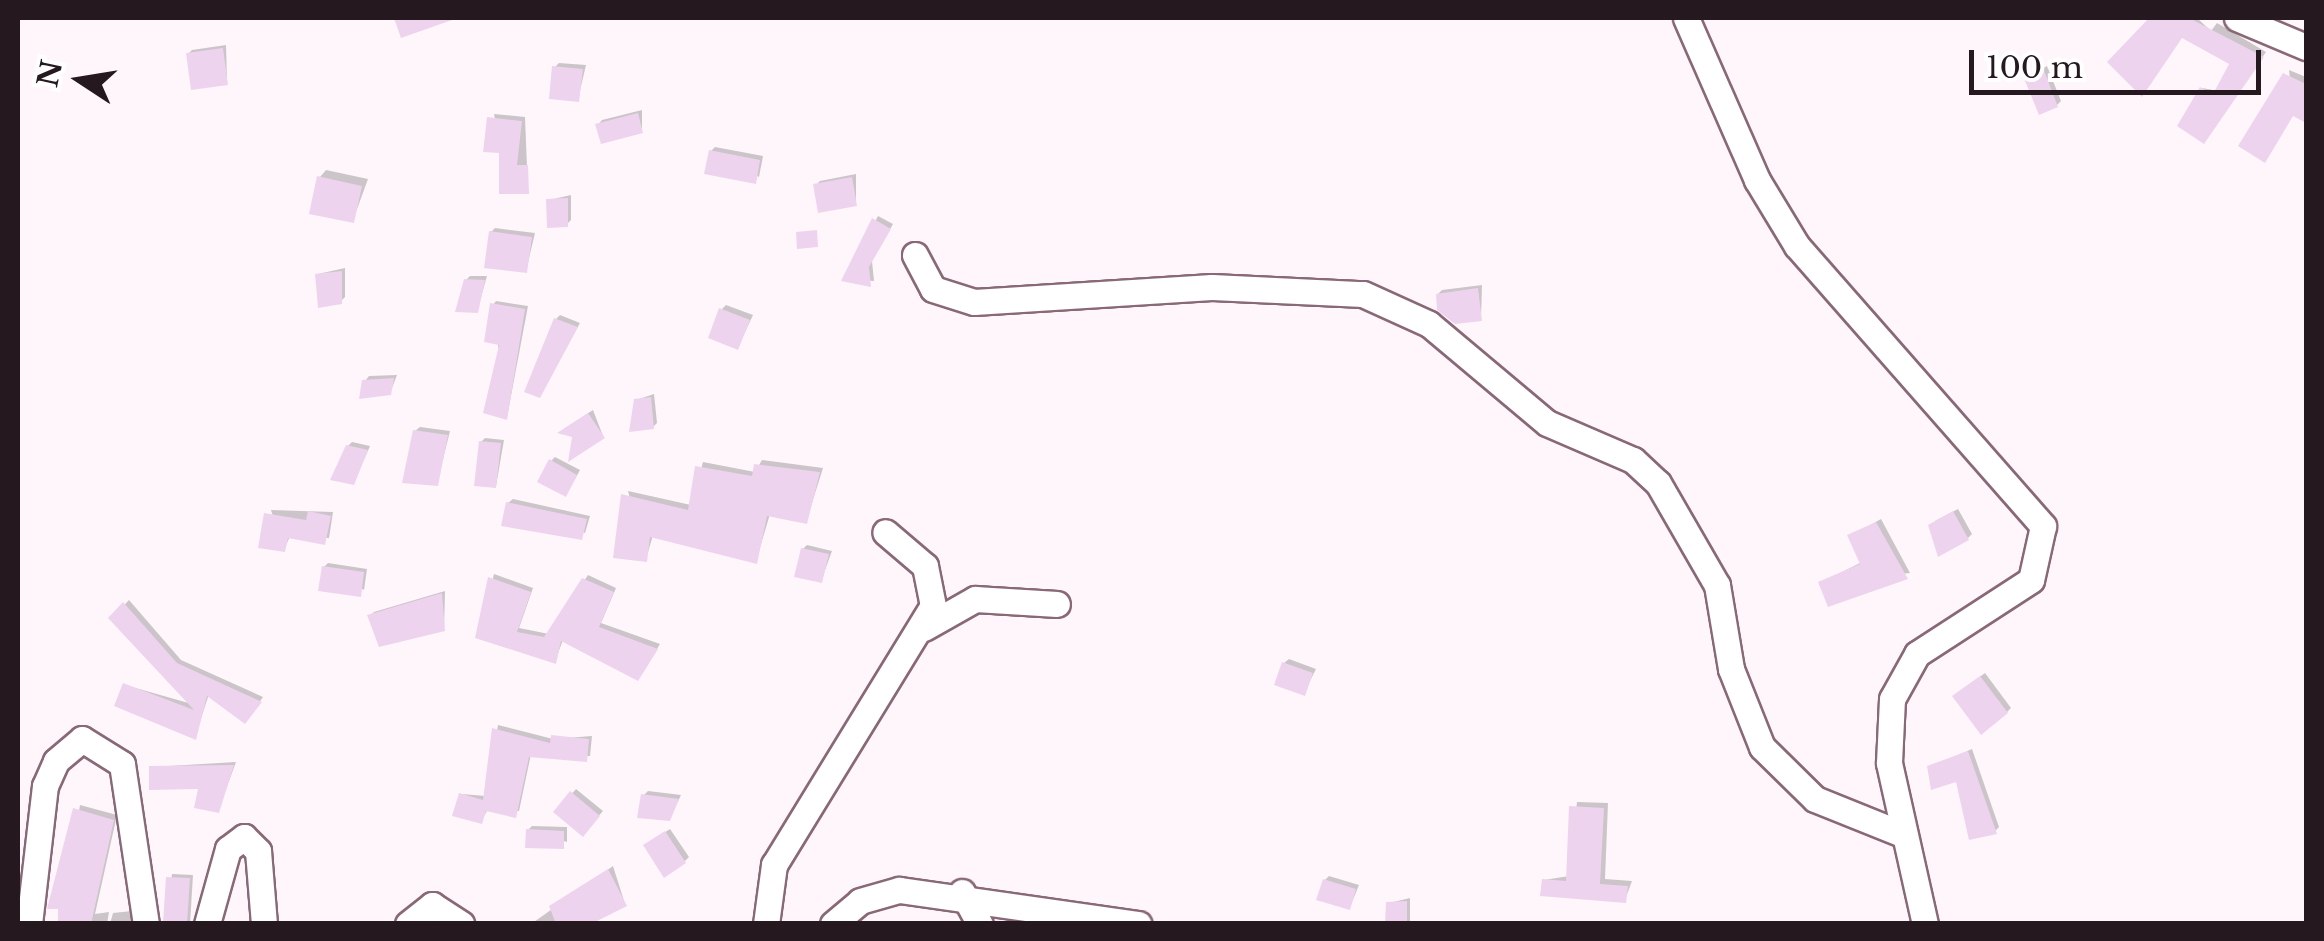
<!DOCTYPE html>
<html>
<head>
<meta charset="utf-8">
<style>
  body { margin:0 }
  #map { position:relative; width:2324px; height:941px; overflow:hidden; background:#fef6fa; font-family:"Libre Baskerville",serif }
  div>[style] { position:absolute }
  .shadow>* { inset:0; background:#0003 }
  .building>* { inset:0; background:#eed3ee }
  .roads { filter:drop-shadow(2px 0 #896877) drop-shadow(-2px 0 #896877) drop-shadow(0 2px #896877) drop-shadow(0 -2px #896877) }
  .minor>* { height:25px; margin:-12.5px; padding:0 12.5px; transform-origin:12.5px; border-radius:12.5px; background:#fff }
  span { translate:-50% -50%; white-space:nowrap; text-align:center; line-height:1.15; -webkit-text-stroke:8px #fff; paint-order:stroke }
  .frame { position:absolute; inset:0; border:20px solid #25181f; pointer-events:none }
  .north { position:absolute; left:30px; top:30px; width:100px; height:100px; -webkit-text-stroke:8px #fff; paint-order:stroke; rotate:282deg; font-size:28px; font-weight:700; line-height:40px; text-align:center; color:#25181f }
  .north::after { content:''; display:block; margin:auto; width:35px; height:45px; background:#25181f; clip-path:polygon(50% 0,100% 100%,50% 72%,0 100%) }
  .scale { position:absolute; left:1969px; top:50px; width:292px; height:45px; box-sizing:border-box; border:5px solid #25181f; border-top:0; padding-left:12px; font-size:30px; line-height:35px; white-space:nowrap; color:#25181f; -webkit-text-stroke:8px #fff; paint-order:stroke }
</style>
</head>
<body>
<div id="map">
  <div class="shadow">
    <div style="clip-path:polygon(396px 18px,457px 18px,402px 35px)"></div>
    <div style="clip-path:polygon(2152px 18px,2197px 18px,2211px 31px,2217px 23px,2266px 52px,2207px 137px,2202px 88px,2218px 91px,2232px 63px,2183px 36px,2111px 62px)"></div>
    <div style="clip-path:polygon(226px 45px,227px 82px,188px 54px,192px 50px)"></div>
    <div style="clip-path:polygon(559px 63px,586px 65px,578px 99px,555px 67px)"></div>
    <div style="clip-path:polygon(2047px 66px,2061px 101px,2057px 105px,2026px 77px)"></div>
    <div style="clip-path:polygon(2289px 70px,2306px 77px,2306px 120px,2294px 114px)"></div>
    <div style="clip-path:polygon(642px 110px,642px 131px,598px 125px,602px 120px)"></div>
    <div style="clip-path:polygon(494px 114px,525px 117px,528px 192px,501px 151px)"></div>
    <div style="clip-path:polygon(715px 147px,763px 156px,759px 177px,711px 151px)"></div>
    <div style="clip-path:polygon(326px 170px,368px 179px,353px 220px,320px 177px)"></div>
    <div style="clip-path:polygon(856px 174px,856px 204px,816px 185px,820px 181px)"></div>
    <div style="clip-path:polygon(571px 195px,571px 220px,567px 224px,549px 200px)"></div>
    <div style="clip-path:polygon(878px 216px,893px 224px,872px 261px,874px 281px,844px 279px)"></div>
    <div style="clip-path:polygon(495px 228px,535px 233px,526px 271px,491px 232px)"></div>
    <div style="clip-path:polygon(345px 268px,345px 297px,341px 301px,318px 274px)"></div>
    <div style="clip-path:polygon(470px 276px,487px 276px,477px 311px,466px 280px)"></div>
    <div style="clip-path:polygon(1482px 285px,1481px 319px,1438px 294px,1442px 290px)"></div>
    <div style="clip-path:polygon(496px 301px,528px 306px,507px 417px,493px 305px)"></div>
    <div style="clip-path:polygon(726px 305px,753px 315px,738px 347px,722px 309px)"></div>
    <div style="clip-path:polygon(560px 315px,580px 323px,540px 395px,556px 319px)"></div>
    <div style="clip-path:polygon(397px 375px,390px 393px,365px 381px,369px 376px)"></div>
    <div style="clip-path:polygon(654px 394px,657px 423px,653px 427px,636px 400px)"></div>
    <div style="clip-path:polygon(593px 410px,603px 436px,564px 429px)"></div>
    <div style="clip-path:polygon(420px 427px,450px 431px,437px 483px,415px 431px)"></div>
    <div style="clip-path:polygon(485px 438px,504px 440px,496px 486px,481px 442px)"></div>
    <div style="clip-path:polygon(352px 442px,370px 446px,354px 482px,348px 446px)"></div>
    <div style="clip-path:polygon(555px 457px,580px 470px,569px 490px,551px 461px)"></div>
    <div style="clip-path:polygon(762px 460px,823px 468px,806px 522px,770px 514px,756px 561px,653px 535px,646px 559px,628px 491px,691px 505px,703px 462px,755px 472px)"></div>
    <div style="clip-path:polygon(513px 499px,590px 516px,585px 533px,508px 503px)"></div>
    <div style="clip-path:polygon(1958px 509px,1972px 534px,1968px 538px,1935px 521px)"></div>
    <div style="clip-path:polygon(271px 510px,333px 512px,329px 538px,290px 536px,284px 550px)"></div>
    <div style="clip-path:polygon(1881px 519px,1910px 573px,1820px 583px,1862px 562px,1850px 536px)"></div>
    <div style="clip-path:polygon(807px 545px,832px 551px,821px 581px,803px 549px)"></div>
    <div style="clip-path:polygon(328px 563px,367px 569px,364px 590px,324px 567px)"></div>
    <div style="clip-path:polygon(494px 574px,533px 588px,519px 628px,549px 634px,588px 575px,616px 588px,601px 623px,660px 644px,642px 674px,563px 640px,555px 661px,478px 636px)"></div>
    <div style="clip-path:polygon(445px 591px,444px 629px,370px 616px,374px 612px)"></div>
    <div style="clip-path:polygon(129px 600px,181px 660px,263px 697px,249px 717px,209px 694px,195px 737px,125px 685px,192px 704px,112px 618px)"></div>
    <div style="clip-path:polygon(1289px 659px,1316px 669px,1304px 693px,1284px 663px)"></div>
    <div style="clip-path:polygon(1985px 673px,2011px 708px,2007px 712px,1959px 692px)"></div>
    <div style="clip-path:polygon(498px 725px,553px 739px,592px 736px,590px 756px,531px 754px,519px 811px,488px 809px,481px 822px,461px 794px,486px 796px)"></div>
    <div style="clip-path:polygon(1972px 749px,1999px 827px,1995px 831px,1958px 779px,1930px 767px)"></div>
    <div style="clip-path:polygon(236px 762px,218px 811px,201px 786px,152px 767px)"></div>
    <div style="clip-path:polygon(576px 789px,603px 811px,583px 834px,556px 812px)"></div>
    <div style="clip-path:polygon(648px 791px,681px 795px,670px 818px,644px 795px)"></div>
    <div style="clip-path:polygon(1577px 802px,1608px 803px,1605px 879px,1632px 881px,1625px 900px,1544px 880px,1569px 876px)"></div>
    <div style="clip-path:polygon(80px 805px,117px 815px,95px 914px,109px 912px,107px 924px,60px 924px)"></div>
    <div style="clip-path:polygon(532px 826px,567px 827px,567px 842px,528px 830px)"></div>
    <div style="clip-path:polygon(670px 829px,689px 857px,685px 861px,650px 842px)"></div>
    <div style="clip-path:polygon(613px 866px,625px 904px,587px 924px,531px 924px)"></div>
    <div style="clip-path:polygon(172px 874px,193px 875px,190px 924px,165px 924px)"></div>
    <div style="clip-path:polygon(1329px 876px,1359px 885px,1350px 907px,1325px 880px)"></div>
    <div style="clip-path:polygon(1410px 898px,1410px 922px,1387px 924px,1389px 903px)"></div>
    <div style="clip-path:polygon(132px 911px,135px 924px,110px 924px,113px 913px)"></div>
  </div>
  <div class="building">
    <div style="clip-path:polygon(394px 18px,451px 18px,452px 20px,401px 38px)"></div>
    <div style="clip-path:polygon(2149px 18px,2189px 18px,2264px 57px,2204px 144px,2177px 126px,2200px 87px,2213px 94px,2229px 64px,2182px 38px,2142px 97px,2107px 62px)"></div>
    <div style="clip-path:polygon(223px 48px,228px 85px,191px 90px,186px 53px)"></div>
    <div style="clip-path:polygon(552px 66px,583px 69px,579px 102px,549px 99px)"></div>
    <div style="clip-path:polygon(2043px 68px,2058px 107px,2039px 115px,2023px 76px)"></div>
    <div style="clip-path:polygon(2283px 73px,2306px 84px,2306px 123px,2293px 116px,2265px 163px,2238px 146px)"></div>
    <div style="clip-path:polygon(638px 113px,643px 133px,601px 144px,595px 124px)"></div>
    <div style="clip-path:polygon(487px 117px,522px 121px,517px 165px,528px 165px,529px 194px,499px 194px,499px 153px,483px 152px)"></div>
    <div style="clip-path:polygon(709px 150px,760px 160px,756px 184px,704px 174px)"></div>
    <div style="clip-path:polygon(317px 176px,362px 186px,354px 223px,309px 214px)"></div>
    <div style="clip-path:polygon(852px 177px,857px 206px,818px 213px,813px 184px)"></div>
    <div style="clip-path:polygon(568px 198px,568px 227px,547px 228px,546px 199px)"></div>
    <div style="clip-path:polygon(872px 218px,891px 229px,869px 267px,871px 287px,841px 281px)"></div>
    <div style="clip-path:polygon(817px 230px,818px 247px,797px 249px,796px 232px)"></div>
    <div style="clip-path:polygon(489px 231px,532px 237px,527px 273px,484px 268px)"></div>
    <div style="clip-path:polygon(342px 271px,342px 304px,318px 308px,315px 274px)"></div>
    <div style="clip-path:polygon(464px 279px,485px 280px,478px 313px,455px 312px)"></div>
    <div style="clip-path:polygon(1478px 288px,1482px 321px,1455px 324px,1437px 310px,1436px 294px)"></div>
    <div style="clip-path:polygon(490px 303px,525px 309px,507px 420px,483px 413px,499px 345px,484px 342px)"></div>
    <div style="clip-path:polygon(719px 308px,750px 320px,738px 350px,708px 338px)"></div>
    <div style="clip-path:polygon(554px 318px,578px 327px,540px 398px,524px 392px)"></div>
    <div style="clip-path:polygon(394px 378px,391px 395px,359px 399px,362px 380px)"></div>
    <div style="clip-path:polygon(651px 397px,654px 429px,629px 432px,634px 399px)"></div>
    <div style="clip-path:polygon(588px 413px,605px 438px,568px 462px,572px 437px,557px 433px)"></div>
    <div style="clip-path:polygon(413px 430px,448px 435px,438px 486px,402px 483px)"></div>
    <div style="clip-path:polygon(479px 441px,501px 443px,496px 488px,474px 486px)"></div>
    <div style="clip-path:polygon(346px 445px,368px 450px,354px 485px,330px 480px)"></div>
    <div style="clip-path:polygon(549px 459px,577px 475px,566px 497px,537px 482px)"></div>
    <div style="clip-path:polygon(754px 464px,820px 472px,807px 524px,767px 516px,757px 564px,650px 537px,647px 562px,613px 558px,621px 494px,688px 510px,695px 466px,752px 476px)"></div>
    <div style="clip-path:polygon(506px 502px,587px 519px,582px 540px,501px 526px)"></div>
    <div style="clip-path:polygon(308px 511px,331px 516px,325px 545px,288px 538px,285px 552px,258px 548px,264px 513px,306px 520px)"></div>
    <div style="clip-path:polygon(1953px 511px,1969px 540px,1938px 557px,1928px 525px)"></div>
    <div style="clip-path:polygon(1876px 522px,1908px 579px,1828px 607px,1818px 582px,1860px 564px,1847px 535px)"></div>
    <div style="clip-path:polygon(801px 548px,829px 554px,822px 583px,794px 577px)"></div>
    <div style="clip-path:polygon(322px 566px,364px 572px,361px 597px,318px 591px)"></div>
    <div style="clip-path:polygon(488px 577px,531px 592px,517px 632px,544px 637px,582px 578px,614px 592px,599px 627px,658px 649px,638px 681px,561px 641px,556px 664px,475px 638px)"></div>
    <div style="clip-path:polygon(442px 593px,445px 631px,379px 647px,367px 615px)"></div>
    <div style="clip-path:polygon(123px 602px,177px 663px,262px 702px,245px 724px,207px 696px,196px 740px,114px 706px,123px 683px,194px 710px,108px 618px)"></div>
    <div style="clip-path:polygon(1282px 662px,1313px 673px,1305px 696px,1274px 685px)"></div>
    <div style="clip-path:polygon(1980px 676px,2008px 713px,1981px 735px,1952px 696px)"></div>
    <div style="clip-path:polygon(492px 728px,550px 743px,551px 735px,589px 739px,587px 762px,529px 757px,516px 818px,486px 811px,482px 824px,452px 816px,459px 793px,483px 800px)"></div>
    <div style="clip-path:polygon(1968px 751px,1997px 834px,1969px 840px,1956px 782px,1931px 790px,1927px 766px)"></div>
    <div style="clip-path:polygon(234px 765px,219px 813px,194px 808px,198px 789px,149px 790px,149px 766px)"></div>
    <div style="clip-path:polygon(570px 791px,600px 816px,583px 837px,553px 812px)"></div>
    <div style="clip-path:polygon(641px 794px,679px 799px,670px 821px,637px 818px)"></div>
    <div style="clip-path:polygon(1569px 806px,1604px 808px,1600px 884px,1628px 886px,1626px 903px,1540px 896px,1542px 879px,1566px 881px)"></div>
    <div style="clip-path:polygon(73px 808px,114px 820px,91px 924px,58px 924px,58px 909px,47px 909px)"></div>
    <div style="clip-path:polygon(526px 829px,564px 831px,564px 849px,525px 848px)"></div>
    <div style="clip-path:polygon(665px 831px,686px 863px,664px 878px,643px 845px)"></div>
    <div style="clip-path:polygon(608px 869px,627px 906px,597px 921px,556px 924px,549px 906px)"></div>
    <div style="clip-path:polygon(166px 877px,190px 878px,187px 924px,163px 924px)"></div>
    <div style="clip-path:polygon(1323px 879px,1356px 889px,1350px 910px,1316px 900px)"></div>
    <div style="clip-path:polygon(1407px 901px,1407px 924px,1385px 924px,1386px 902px)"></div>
  </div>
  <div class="roads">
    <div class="minor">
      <div style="left:1686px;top:18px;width:177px;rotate:66.3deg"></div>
      <div style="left:1757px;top:180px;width:77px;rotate:58.8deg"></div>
      <div style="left:1797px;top:246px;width:373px;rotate:48.7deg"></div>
      <div style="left:2043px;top:526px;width:55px;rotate:102.5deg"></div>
      <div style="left:2031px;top:580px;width:136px;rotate:147deg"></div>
      <div style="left:1917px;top:654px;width:51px;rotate:119.1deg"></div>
      <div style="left:1892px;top:699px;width:64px;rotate:92.7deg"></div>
      <div style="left:1889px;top:763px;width:165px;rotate:77.4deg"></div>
      <div style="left:2237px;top:18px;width:75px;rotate:22.8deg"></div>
      <div style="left:915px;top:255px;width:38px;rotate:62deg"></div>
      <div style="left:933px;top:289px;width:43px;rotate:17.6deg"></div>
      <div style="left:974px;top:302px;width:238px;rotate:-3.6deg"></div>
      <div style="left:1212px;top:287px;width:151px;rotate:2.7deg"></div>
      <div style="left:1363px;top:294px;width:72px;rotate:24.4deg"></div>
      <div style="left:1429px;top:324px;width:154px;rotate:40deg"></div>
      <div style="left:1547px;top:423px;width:94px;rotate:23.3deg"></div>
      <div style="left:1633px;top:460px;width:34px;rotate:43deg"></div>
      <div style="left:1658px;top:483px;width:118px;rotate:60deg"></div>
      <div style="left:1717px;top:585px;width:85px;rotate:80.5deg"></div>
      <div style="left:1731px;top:669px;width:84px;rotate:68.3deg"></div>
      <div style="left:1762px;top:747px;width:74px;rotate:44.5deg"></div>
      <div style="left:1815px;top:799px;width:94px;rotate:21.9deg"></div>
      <div style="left:924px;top:628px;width:59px;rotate:-29.6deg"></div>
      <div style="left:975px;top:599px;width:82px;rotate:3.5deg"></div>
      <div style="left:962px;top:892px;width:37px;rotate:61deg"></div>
      <div style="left:29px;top:924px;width:139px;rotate:-83.4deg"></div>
      <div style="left:45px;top:786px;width:27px;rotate:-66deg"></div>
      <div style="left:56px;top:761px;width:34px;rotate:-40deg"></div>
      <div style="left:82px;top:739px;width:47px;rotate:32deg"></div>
      <div style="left:122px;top:764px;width:162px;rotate:81.5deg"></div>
      <div style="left:207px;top:924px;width:78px;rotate:-74.4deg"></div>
      <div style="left:228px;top:849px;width:20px;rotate:-37deg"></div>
      <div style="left:244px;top:837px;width:20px;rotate:45deg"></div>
      <div style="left:258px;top:851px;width:73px;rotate:85.3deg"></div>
      <div style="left:408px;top:924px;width:31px;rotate:-38deg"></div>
      <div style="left:432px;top:905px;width:35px;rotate:33deg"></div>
      <div style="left:766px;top:924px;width:60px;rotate:-82.3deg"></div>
      <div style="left:774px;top:865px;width:304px;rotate:-58.5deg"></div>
      <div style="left:933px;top:606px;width:41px;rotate:-101.3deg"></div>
      <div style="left:925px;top:566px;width:52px;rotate:-139.6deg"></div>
      <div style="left:833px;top:924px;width:35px;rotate:-40deg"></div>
      <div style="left:860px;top:901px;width:41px;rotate:-15.8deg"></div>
      <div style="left:899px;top:890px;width:242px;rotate:8.1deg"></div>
    </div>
  </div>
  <div class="frame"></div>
  <div class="north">N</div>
  <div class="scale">100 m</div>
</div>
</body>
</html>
